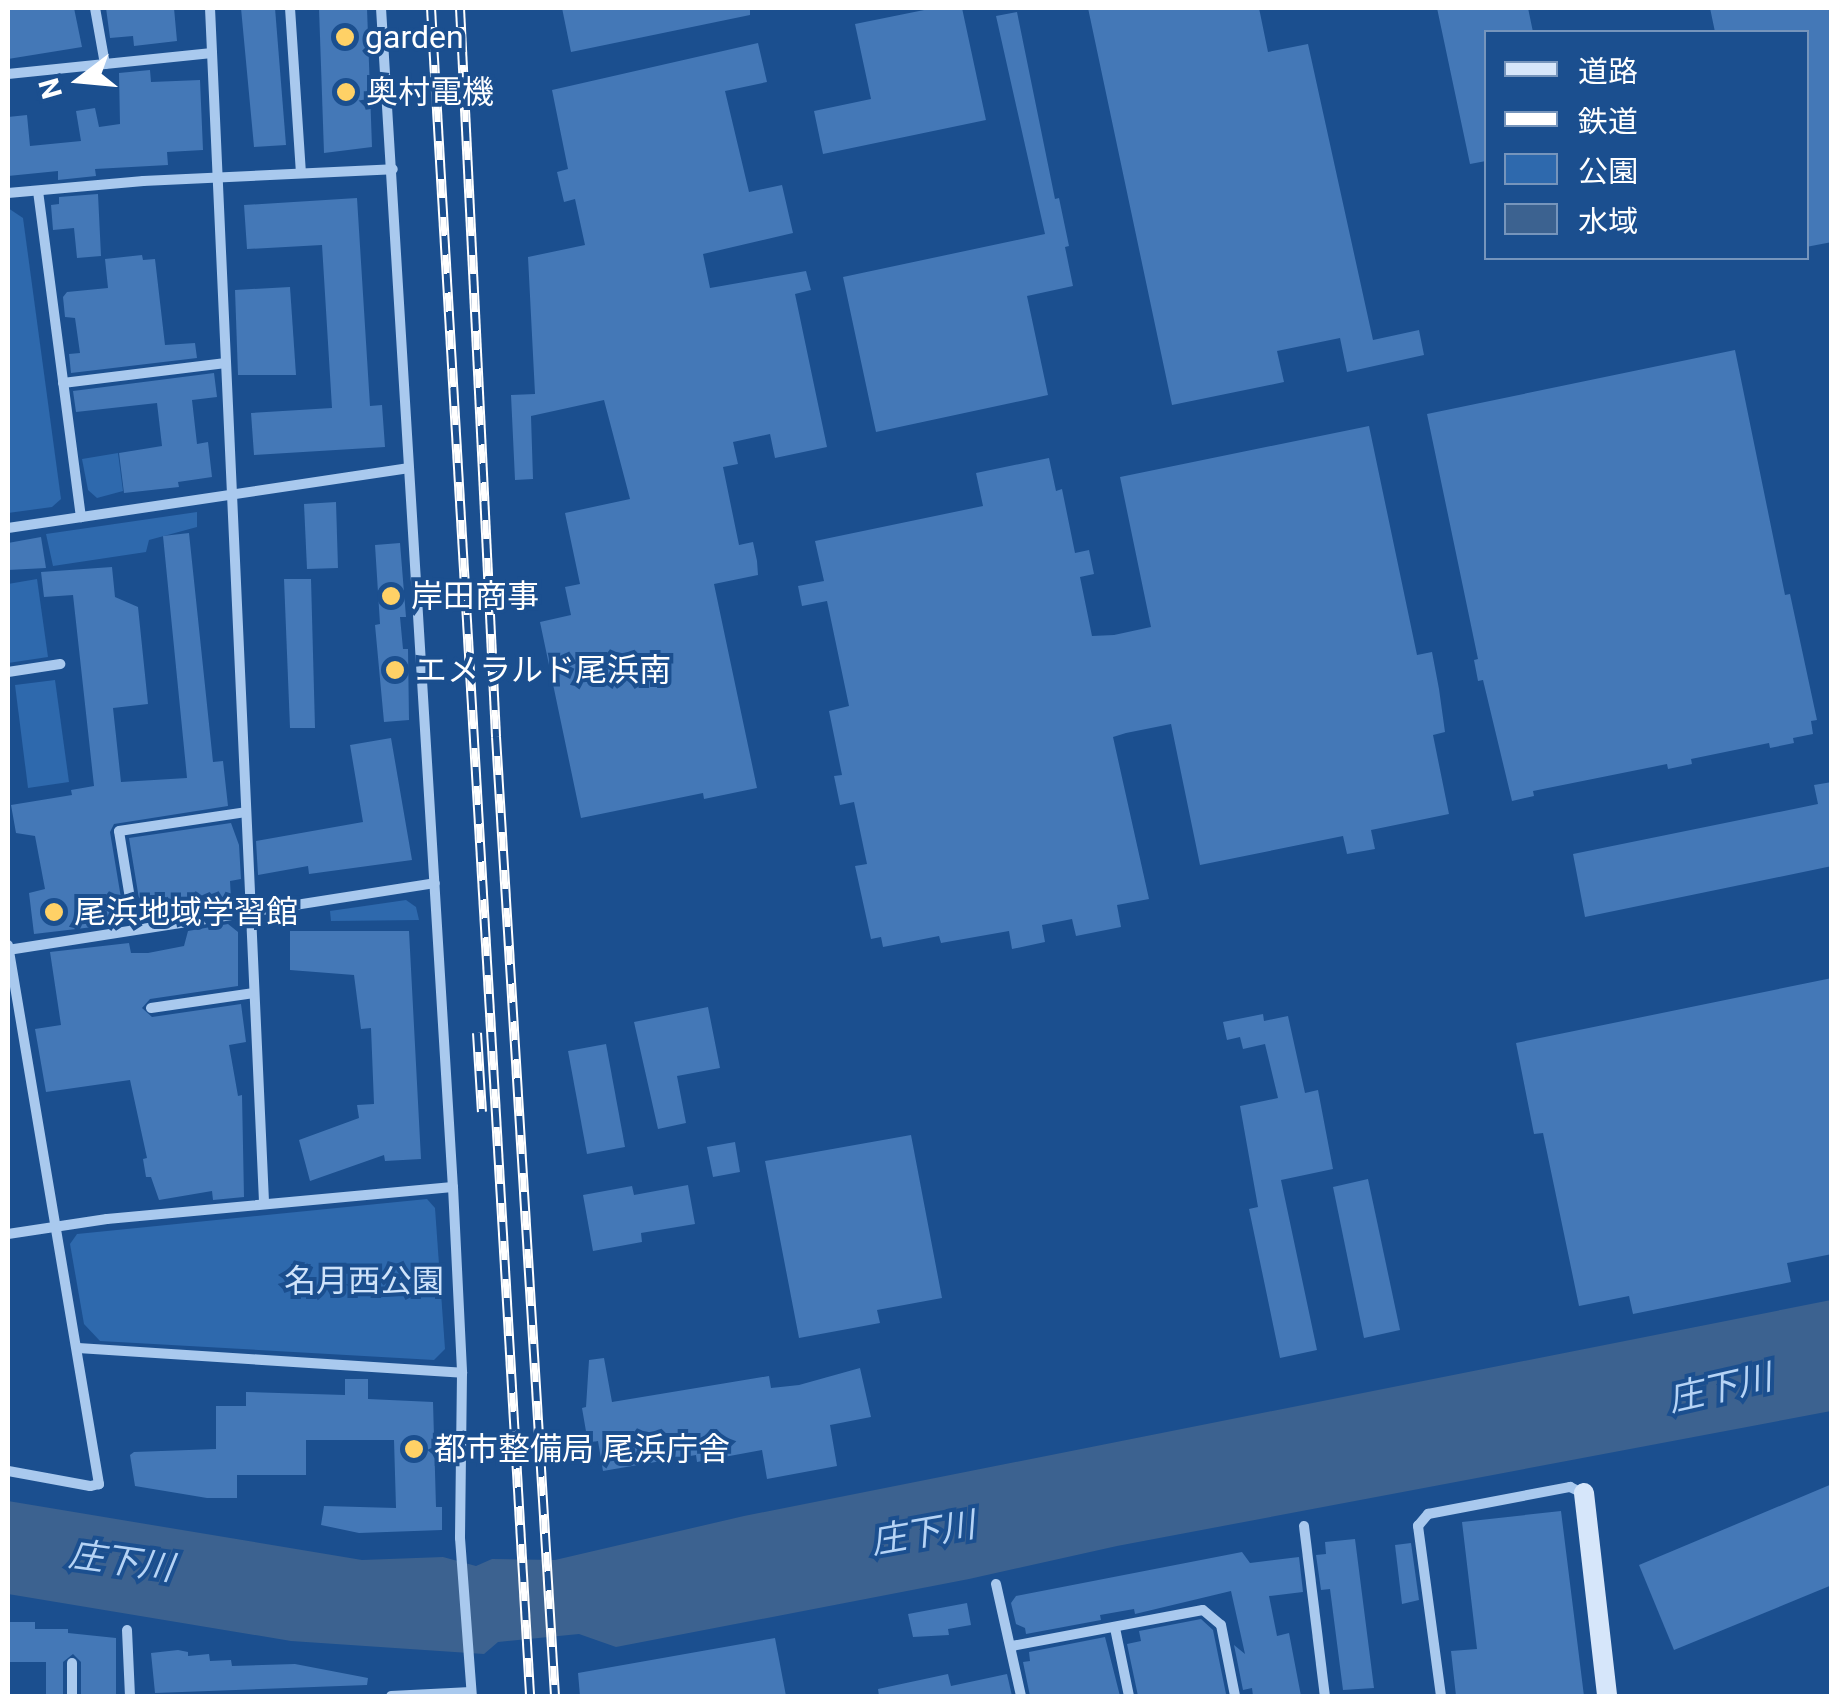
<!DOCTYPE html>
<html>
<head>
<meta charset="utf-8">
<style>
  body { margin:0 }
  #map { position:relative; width:1839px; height:1704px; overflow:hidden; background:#1b4f8f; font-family:Roboto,"Noto Sans JP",sans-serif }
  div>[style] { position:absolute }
  .green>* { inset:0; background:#2e69ad }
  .water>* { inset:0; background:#3c6290 }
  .building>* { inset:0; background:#4478b7 }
  .street>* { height:10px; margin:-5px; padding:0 5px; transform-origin:5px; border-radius:5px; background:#a9c9ee }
  .secondary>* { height:20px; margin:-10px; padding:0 10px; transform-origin:10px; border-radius:10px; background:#d6e6fa }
  .rail>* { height:10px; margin-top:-5px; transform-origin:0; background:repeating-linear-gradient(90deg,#1b4f8f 0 19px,#fff 0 38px); box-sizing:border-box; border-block:2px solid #fff }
  .dots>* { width:28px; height:28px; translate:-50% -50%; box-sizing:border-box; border:5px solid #1b4f8f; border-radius:50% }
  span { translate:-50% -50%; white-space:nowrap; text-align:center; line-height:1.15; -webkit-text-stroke:8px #1b4f8f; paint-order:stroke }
  .poi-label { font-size:32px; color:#fff }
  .left { translate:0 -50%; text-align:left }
  .park-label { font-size:32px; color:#cfe3fa }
  .water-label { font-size:35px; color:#b5d3f5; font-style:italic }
  .frame { position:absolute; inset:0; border:10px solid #fff; pointer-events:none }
  .legend { position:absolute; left:1484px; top:30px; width:325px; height:230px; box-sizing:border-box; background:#1b4f8f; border:2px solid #7695bc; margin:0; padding:12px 18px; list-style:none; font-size:30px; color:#fff }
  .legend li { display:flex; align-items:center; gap:20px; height:50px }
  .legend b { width:50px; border:2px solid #7695bc }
  .north { position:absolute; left:30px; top:30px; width:100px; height:100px; -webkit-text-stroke:8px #1b4f8f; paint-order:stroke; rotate:254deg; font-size:28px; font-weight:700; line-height:40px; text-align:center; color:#fff }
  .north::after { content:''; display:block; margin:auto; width:35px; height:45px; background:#fff; clip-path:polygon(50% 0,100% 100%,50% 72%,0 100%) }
</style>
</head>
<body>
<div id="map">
  <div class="green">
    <div style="clip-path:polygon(8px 208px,23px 218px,61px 499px,52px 507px,8px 513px)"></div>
    <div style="clip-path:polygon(118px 453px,123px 491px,97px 498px,88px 490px,82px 459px)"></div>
    <div style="clip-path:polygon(197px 512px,197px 527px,149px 540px,146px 552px,53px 566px,46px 534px)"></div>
    <div style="clip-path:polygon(37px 579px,48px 657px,8px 663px,8px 584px)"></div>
    <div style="clip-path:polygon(55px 680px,69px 782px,28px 788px,15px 685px)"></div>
    <div style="clip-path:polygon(406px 900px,416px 907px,419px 920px,331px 921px,330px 911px)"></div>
    <div style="clip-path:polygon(427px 1199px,435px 1208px,445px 1349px,434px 1360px,100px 1341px,84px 1324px,70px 1244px,77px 1234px)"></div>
  </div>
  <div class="water">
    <div style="clip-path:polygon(1831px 1300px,1831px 1411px,1117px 1546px,969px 1579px,616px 1647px,579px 1634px,498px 1642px,484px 1654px,291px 1641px,8px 1594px,8px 1501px,362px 1560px,443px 1557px,476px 1566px,492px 1559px,555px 1560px,744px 1516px)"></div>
  </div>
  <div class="building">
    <div style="clip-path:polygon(8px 8px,74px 8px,82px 47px,8px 59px)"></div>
    <div style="clip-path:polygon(106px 8px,174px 8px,177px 41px,134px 46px,133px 36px,110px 38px)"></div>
    <div style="clip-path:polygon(241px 8px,275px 8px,286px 145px,254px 147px)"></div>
    <div style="clip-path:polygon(319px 8px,367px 8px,372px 147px,324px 153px)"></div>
    <div style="clip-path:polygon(562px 8px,750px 8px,750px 15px,571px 52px)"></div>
    <div style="clip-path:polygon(934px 8px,962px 8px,986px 120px,823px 154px,814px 111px,871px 99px,855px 24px)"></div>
    <div style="clip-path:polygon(1088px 8px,1259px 8px,1268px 52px,1308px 44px,1373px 340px,1419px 330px,1424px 355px,1347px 372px,1340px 338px,1277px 351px,1284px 382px,1172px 405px)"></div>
    <div style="clip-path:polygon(1437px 8px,1528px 8px,1533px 32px,1486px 32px,1486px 161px,1470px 164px)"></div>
    <div style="clip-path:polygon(1710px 8px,1832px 8px,1832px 242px,1806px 247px,1806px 32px,1715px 32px)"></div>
    <div style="clip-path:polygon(1017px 12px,1055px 199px,1059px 198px,1069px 246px,1065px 247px,1073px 286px,1027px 296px,1048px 395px,876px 432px,843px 277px,1045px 234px,996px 16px)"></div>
    <div style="clip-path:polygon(758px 43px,767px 82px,725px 91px,749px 192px,782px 185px,793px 233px,703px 254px,710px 288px,806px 271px,811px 290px,795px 294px,827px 447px,775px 458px,770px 434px,733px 442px,738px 464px,723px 467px,739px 545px,753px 542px,757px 561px,758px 575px,714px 584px,757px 788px,704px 799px,703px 793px,581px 818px,540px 622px,571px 615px,565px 587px,580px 584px,565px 513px,630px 499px,604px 400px,531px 416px,533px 479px,515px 480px,511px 395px,535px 394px,528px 257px,585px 245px,575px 199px,564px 202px,557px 172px,568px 169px,552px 90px)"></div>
    <div style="clip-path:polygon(150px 70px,151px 82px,200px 80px,203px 150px,167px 152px,168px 165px,95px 169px,96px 176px,58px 180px,58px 171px,8px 176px,8px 117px,27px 115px,30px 146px,81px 141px,76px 111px,95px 108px,99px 127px,120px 124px,119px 73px)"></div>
    <div style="clip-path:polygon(98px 194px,101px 256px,77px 258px,74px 228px,53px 230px,51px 205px,59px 204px,59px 197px)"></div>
    <div style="clip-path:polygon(357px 198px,370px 406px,382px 405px,385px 447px,254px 455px,251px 413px,332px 408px,322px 245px,247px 249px,244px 205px)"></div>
    <div style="clip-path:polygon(142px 255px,143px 260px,155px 259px,165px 345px,195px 343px,197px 358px,71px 373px,69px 354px,80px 353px,75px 318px,65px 317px,63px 297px,67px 292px,108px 288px,105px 259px)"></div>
    <div style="clip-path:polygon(290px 287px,296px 375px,238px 375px,235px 290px)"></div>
    <div style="clip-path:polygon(1735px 350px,1785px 595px,1790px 594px,1817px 720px,1811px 721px,1813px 734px,1793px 738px,1794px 743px,1770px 748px,1769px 743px,1691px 759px,1692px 764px,1668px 769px,1667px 764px,1533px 791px,1534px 796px,1512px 801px,1483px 680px,1478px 681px,1474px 660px,1478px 659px,1427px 414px)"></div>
    <div style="clip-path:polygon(214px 373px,217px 397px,192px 400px,197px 444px,208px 442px,212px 477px,178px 482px,179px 487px,124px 493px,119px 453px,162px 446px,157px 403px,76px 412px,73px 391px)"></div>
    <div style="clip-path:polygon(1369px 426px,1417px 655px,1432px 652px,1439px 689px,1445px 732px,1433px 735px,1449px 814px,1371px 830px,1375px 849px,1347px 854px,1343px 836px,1200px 865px,1171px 724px,1126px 733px,1113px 737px,1149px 899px,1117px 905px,1121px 927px,1076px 936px,1072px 919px,1042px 925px,1045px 942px,1012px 949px,1009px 931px,941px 943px,939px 936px,883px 947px,881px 937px,871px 939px,855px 866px,867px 864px,854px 802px,840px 805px,834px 776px,842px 775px,829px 711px,849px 706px,827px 601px,802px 606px,798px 586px,824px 581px,815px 541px,983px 506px,976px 473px,1049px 458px,1056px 491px,1062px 489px,1075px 553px,1089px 550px,1094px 574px,1080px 577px,1092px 636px,1114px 635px,1151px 627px,1120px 477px)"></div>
    <div style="clip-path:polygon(336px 502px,338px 568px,307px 569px,304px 504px)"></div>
    <div style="clip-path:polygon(189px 533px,213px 762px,223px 761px,228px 806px,114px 824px,110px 832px,123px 910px,110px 925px,34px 934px,29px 893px,45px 889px,35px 836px,16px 833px,11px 805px,72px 795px,71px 790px,94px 786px,73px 595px,44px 597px,41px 572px,112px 567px,115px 597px,138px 607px,148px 704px,113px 708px,121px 782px,187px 778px,163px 536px)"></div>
    <div style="clip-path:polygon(41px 537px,46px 568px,8px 570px,8px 543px)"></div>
    <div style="clip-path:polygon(400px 543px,406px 617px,400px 617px,403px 649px,408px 649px,409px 720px,384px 722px,375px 625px,380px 624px,375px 545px)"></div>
    <div style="clip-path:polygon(284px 579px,311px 579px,315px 728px,290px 728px)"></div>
    <div style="clip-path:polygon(391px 738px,412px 860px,309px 874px,308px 866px,258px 875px,256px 841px,363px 822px,350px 745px)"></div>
    <div style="clip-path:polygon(1832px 782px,1832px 866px,1585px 917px,1573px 854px,1818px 804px,1814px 785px)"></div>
    <div style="clip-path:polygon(231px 823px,239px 845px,241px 879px,230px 881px,231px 899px,200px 904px,208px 910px,183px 914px,180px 905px,140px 905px,129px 838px)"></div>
    <div style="clip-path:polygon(228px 924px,238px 932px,238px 986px,150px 999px,142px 1008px,152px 1017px,241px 1004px,246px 1042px,229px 1045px,238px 1096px,242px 1095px,244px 1197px,213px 1200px,212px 1191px,159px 1200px,151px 1177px,146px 1177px,143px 1159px,147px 1158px,130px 1080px,46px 1092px,35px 1029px,61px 1025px,50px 952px,129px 943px,131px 953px,148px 953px,184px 946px,188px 931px)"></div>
    <div style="clip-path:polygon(290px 931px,409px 931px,421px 1159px,385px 1161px,384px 1155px,310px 1181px,299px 1140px,359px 1118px,357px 1105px,374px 1104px,371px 1028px,361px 1029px,354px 975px,290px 970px)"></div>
    <div style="clip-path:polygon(1832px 978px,1832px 1254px,1787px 1263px,1791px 1282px,1633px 1314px,1629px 1296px,1579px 1306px,1543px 1133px,1534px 1134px,1516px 1043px)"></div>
    <div style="clip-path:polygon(708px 1007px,720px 1068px,677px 1076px,686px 1123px,658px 1129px,634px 1022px)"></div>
    <div style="clip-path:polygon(1263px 1014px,1264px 1021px,1288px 1016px,1305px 1093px,1318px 1090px,1333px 1169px,1281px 1180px,1317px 1350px,1280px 1358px,1249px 1209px,1258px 1207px,1240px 1106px,1278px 1098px,1265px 1044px,1243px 1049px,1240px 1037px,1227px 1040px,1223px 1022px)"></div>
    <div style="clip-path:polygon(606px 1044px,625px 1147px,587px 1154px,568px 1051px)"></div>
    <div style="clip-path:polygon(911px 1135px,942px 1298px,877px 1310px,880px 1323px,799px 1338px,765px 1161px)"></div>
    <div style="clip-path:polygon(735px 1142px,740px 1172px,713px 1177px,707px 1147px)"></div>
    <div style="clip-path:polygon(1368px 1179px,1400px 1330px,1364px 1338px,1333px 1187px)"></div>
    <div style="clip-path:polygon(688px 1185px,695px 1224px,641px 1233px,642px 1242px,593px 1251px,583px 1195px,632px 1186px,634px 1195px)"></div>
    <div style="clip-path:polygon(604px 1358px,612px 1402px,769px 1376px,771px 1388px,799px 1385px,860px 1368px,871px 1417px,830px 1425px,837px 1466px,767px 1479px,762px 1450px,697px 1462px,696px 1455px,603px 1471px,598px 1441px,588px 1443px,582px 1408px,586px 1407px,589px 1360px)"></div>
    <div style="clip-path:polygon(345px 1379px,368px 1379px,368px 1399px,433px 1402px,436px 1507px,442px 1507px,442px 1530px,359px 1533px,321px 1525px,324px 1506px,396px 1508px,394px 1440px,306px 1440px,306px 1475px,237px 1475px,237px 1498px,207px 1498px,135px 1486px,130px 1455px,134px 1452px,216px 1449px,216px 1406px,246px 1406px,246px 1392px,345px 1395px)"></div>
    <div style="clip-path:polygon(1832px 1484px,1832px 1585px,1674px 1650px,1639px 1565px)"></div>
    <div style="clip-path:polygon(1561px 1511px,1584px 1696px,1456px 1696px,1451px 1651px,1477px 1649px,1462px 1522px)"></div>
    <div style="clip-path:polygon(1355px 1539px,1374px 1688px,1343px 1690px,1330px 1589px,1321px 1590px,1316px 1555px,1326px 1554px,1325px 1542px)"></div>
    <div style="clip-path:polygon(1411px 1543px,1419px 1600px,1402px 1604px,1395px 1545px)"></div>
    <div style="clip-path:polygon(1242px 1552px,1250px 1563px,1299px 1557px,1303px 1592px,1269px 1596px,1277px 1636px,1289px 1633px,1301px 1696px,1253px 1696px,1252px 1688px,1243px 1690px,1234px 1645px,1245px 1654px,1231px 1591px,1135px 1614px,1134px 1609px,1100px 1615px,1101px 1620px,1026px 1634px,1025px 1628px,1016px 1624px,1011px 1603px,1016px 1596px)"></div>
    <div style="clip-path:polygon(967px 1603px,971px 1625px,948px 1629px,949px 1635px,913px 1637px,908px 1614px)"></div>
    <div style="clip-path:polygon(1201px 1619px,1213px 1630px,1226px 1694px,1138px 1696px,1127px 1644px,1141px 1641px,1139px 1631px)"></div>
    <div style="clip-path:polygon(8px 1622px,35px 1622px,35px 1629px,68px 1629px,68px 1633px,116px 1638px,116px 1696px,81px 1696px,81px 1662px,73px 1654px,63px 1662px,63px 1696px,46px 1696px,46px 1662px,8px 1662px)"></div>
    <div style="clip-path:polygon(1105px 1637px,1120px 1696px,1030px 1696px,1023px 1662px,1030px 1661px,1029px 1652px)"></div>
    <div style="clip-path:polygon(775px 1638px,786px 1696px,580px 1696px,578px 1673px)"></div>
    <div style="clip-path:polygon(178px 1650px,188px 1652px,188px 1656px,209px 1654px,210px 1661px,231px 1660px,232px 1666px,295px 1664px,368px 1678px,367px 1685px,155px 1693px,151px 1653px)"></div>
    <div style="clip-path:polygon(948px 1674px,951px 1686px,1007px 1674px,1012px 1696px,879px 1696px,878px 1689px)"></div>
  </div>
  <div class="street">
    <div style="left:95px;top:8px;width:57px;rotate:79.9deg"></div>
    <div style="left:210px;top:8px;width:1196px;rotate:87.41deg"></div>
    <div style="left:290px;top:8px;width:165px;rotate:86.2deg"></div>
    <div style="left:381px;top:8px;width:1181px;rotate:86.51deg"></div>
    <div style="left:453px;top:1187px;width:186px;rotate:87.2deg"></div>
    <div style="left:462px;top:1373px;width:165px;rotate:90.7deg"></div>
    <div style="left:460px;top:1538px;width:158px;rotate:85.7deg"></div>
    <div style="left:8px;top:74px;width:205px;rotate:-5.9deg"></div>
    <div style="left:38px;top:191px;width:329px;rotate:82.5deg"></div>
    <div style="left:8px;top:193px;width:136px;rotate:-5.1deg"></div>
    <div style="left:143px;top:181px;width:250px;rotate:-2.7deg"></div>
    <div style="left:63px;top:383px;width:164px;rotate:-7deg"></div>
    <div style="left:8px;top:528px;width:404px;rotate:-8.5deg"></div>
    <div style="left:8px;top:672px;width:53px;rotate:-8.7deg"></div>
    <div style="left:135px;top:929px;width:99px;rotate:-99.3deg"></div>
    <div style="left:119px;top:831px;width:128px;rotate:-8.5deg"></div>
    <div style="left:8px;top:945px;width:547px;rotate:80.42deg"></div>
    <div style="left:99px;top:1484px;width:9px;rotate:167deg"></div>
    <div style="left:90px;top:1486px;width:83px;rotate:-169.6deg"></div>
    <div style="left:8px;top:950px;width:432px;rotate:-8.9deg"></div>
    <div style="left:151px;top:1008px;width:104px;rotate:-8.3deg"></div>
    <div style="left:8px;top:1234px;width:100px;rotate:-8.6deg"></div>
    <div style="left:107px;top:1219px;width:347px;rotate:-5.3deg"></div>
    <div style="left:78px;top:1348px;width:385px;rotate:3.7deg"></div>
    <div style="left:1304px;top:1526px;width:171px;rotate:83deg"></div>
    <div style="left:996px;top:1584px;width:115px;rotate:77.4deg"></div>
    <div style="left:1115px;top:1628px;width:69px;rotate:78.4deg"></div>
    <div style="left:127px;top:1630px;width:66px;rotate:87.4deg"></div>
    <div style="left:1012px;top:1646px;width:194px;rotate:-10.7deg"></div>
    <div style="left:1203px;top:1610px;width:23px;rotate:40deg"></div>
    <div style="left:1221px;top:1625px;width:72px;rotate:78.8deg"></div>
    <div style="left:72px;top:1663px;width:33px;rotate:90deg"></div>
    <div style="left:391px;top:1696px;width:80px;rotate:-2.9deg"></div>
    <div style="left:1441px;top:1696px;width:172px;rotate:-97.7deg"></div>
    <div style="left:1418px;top:1526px;width:16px;rotate:-50deg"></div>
    <div style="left:1428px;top:1514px;width:145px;rotate:-10.8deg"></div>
    <div style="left:1570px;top:1487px;width:14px;rotate:25deg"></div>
  </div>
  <div class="secondary">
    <div style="left:1584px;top:1493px;width:204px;rotate:83.5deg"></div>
  </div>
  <div class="rail">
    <div style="left:431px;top:8px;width:1691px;rotate:86.64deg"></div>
    <div style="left:460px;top:8px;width:730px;rotate:87.17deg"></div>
    <div style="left:496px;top:737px;width:961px;rotate:86.48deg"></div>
    <div style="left:477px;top:1033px;width:79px;rotate:86.4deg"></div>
  </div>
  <div class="dots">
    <div style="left:345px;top:37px;background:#ffd166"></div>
    <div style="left:346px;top:92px;background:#ffd166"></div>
    <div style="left:391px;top:596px;background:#ffd166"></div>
    <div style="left:395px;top:670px;background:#ffd166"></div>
    <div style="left:54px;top:912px;background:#ffd166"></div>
    <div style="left:414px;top:1449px;background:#ffd166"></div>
  </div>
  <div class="poi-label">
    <span class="left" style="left:365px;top:37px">garden</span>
    <span class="left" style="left:366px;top:92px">奥村電機</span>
    <span class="left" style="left:411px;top:596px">岸田商事</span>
    <span class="left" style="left:415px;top:670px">エメラルド尾浜南</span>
    <span class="left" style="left:74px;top:912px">尾浜地域学習館</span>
    <span class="left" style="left:434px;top:1449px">都市整備局 尾浜庁舎</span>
  </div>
  <div class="park-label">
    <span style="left:364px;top:1281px">名月西公園</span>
  </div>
  <div class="water-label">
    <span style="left:1720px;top:1389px;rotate:-13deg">庄下川</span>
    <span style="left:923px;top:1534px;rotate:-10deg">庄下川</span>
    <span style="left:121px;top:1562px;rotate:8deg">庄下川</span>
  </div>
  <div class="frame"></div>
  <ul class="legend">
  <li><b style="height:12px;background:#d6e6fa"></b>道路</li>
  <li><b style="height:12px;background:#fff"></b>鉄道</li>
  <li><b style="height:28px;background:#2e69ad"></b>公園</li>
  <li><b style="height:28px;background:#3c6290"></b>水域</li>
  </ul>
  <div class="north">N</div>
</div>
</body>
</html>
